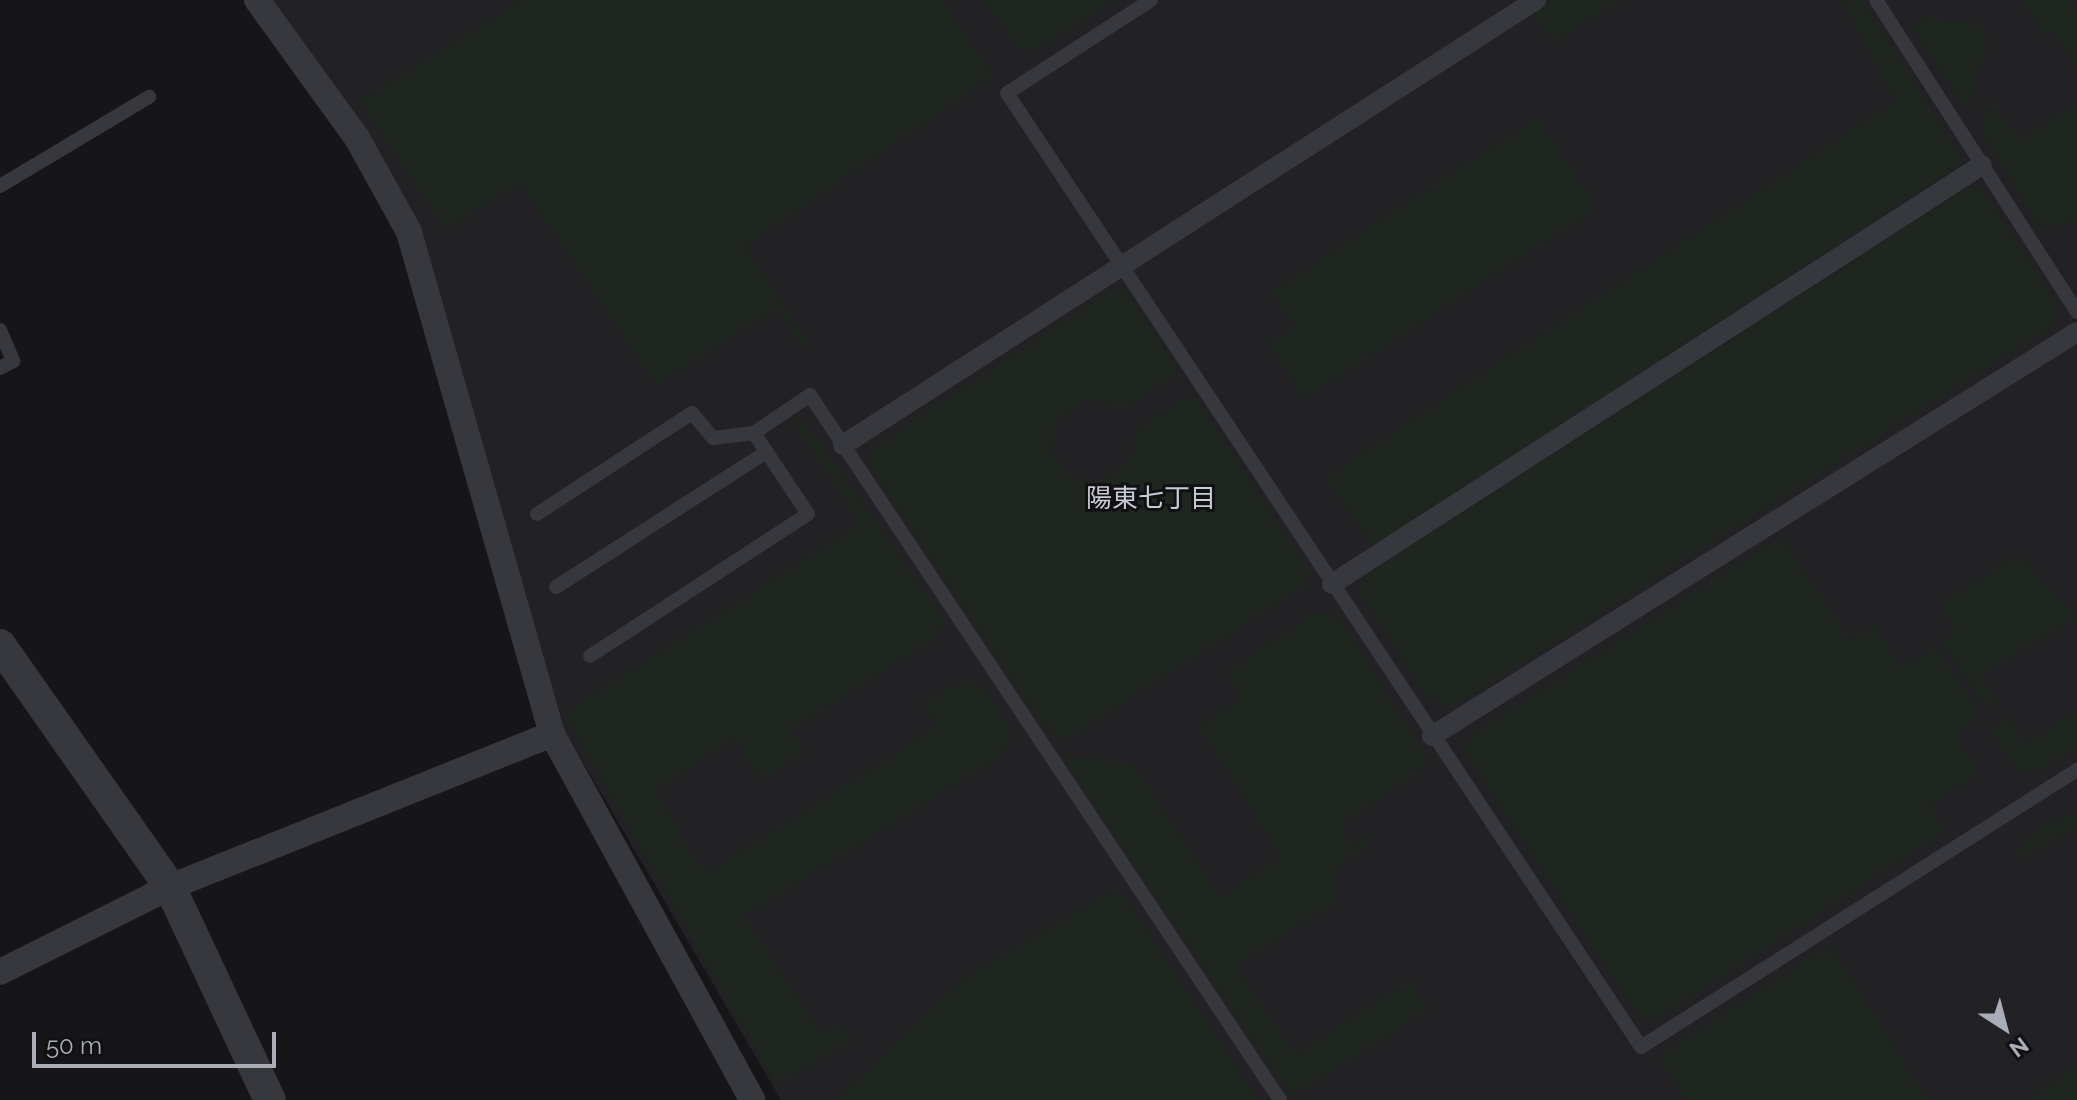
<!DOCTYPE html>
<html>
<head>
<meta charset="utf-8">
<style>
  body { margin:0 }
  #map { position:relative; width:2077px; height:1100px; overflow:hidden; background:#161618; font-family:Raleway,"Noto Sans JP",sans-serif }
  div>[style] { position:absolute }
  .built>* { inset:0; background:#222225 }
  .green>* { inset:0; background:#1e261f }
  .service>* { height:14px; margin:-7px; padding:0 7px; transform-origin:7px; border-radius:7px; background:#37383d }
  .pedestrian>* { height:20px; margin:-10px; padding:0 10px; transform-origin:10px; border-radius:10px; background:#37383d }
  .minor>* { height:26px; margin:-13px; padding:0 13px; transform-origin:13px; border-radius:13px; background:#37383d }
  .tertiary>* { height:32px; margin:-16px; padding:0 16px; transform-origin:16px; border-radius:16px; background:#37383d }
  span { translate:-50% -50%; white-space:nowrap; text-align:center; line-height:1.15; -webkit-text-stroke:6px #111113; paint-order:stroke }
  .neighbourhood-label { font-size:26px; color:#c9ccd4 }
  .north { position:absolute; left:1965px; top:988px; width:80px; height:80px; -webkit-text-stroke:6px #111113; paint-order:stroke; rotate:144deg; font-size:22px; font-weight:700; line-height:32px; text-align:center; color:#a8adb8 }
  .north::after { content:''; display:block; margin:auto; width:28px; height:36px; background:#a8adb8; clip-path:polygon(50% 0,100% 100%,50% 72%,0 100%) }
  .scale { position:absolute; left:32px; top:1032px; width:244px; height:36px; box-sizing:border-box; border:4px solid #a8adb8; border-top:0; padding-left:10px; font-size:24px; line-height:28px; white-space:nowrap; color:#a8adb8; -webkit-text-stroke:6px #111113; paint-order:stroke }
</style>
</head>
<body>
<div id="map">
  <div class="built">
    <div style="clip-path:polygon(269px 0,2077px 0,2077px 1100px,781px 1100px,552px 709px,432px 269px)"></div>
  </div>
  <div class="green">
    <div style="clip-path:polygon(523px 0,941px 0,993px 76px,745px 246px,810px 346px,805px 350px,777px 307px,657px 385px,519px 182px,447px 230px,360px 101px)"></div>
    <div style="clip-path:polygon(984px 0,1116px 0,1036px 50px,1018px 46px)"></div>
    <div style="clip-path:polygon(1553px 0,1620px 0,1553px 43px,1533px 13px)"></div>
    <div style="clip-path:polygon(1842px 0,1861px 0,1960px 155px,1957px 166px,1374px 547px,1326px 477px,1896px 101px)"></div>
    <div style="clip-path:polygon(2024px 0,2069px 0,2077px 13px,2077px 68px,2055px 30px,2045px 34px)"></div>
    <div style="clip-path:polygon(1927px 17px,1980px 24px,1988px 38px,1968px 110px,1913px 27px)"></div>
    <div style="clip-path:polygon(1992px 98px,2018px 140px,2077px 104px,2077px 225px,2073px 219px,2042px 230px,1983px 133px)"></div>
    <div style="clip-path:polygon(1537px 118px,1597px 208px,1304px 399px,1268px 344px,1294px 327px,1271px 292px)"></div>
    <div style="clip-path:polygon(1971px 186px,1983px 192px,2058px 306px,2052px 326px,1451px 708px,1426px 695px,1361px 594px,1365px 576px)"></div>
    <div style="clip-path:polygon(1115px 289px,1126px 292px,1176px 366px,1172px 377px,1125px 409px,1086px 399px,1055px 423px,1051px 452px,1065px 473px,1097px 485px,1133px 459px,1137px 429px,1186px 397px,1199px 402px,1310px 572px,1306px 585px,1067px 739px,1047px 728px,869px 462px,872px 450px,902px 428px)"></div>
    <div style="clip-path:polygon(802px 416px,945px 621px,933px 640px,791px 730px,804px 752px,761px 781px,736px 738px,655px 790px,705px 874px,938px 727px,924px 703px,961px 681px,983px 685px,1013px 733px,999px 757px,744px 916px,821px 1034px,839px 1024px,851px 1041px,777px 1085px,565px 713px,860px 524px,794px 422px)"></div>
    <div style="clip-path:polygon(1781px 537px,1851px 639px,1875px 624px,1902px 668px,1935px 646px,1981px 713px,1955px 736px,1980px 774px,1930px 805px,1943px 828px,1936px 837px,1664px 1015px,1642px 1019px,1465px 752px,1474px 734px)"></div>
    <div style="clip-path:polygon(2018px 554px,2077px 617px,1981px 675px,1998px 703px,1986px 707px,1943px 640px,1955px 630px,1939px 606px)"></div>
    <div style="clip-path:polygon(1316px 611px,1337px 615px,1431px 763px,1341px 825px,1353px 845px,1374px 831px,1374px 839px,1337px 869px,1339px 899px,1236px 966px,1295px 1055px,1409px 981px,1428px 1010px,1293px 1096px,1063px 756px,1134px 764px,1220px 898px,1282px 856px,1199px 727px,1240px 699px,1228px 672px)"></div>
    <div style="clip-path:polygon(2077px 711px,2077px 748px,2038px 772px,2019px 771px,1991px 731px,2009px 718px,2026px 744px)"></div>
    <div style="clip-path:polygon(2077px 812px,2077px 826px,2022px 861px,2016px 854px,2041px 827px)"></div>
    <div style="clip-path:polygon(1118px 887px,1258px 1100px,836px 1100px,968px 976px)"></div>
    <div style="clip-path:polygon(1829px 945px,1929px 1100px,1686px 1100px,1658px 1057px)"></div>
    <div style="clip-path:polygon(2077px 1066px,2077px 1100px,2026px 1100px)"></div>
  </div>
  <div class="service">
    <div style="left:1151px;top:0;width:171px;rotate:147.1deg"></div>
    <div style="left:1007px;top:93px;width:1145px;rotate:56.39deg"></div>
    <div style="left:1641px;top:1047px;width:517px;rotate:-32.43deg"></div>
    <div style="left:1876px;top:0;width:371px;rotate:57.2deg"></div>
    <div style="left:0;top:186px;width:174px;rotate:-30.9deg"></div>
    <div style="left:0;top:330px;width:34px;rotate:67deg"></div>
    <div style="left:13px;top:361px;width:15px;rotate:152deg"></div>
    <div style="left:537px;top:514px;width:185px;rotate:-33.1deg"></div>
    <div style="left:692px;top:413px;width:33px;rotate:50deg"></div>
    <div style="left:713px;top:438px;width:41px;rotate:-7deg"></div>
    <div style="left:556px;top:587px;width:250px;rotate:-32.7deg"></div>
    <div style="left:590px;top:656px;width:260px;rotate:-33.1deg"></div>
    <div style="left:808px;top:514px;width:97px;rotate:-123.7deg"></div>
    <div style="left:754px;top:433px;width:68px;rotate:-34.2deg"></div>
    <div style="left:810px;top:395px;width:847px;rotate:56.31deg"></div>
  </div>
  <div class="pedestrian">
    <div style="left:843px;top:445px;width:824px;rotate:-32.71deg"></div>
    <div style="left:1332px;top:584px;width:773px;rotate:-32.81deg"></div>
    <div style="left:1432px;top:736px;width:761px;rotate:-32.06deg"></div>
  </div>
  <div class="minor">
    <div style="left:257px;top:0;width:170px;rotate:54.1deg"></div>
    <div style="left:357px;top:138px;width:107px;rotate:61deg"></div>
    <div style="left:409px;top:232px;width:522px;rotate:74.1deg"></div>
    <div style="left:552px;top:734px;width:417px;rotate:61.3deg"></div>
    <div style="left:0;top:972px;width:190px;rotate:-26.6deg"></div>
    <div style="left:170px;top:887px;width:412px;rotate:-21.8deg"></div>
  </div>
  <div class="tertiary">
    <div style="left:0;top:645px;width:296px;rotate:54.9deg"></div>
    <div style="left:170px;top:887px;width:235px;rotate:64.9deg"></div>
  </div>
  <div class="neighbourhood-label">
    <span style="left:1151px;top:499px">陽東七丁目</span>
  </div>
  <div class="north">N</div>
  <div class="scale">50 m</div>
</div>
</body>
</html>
